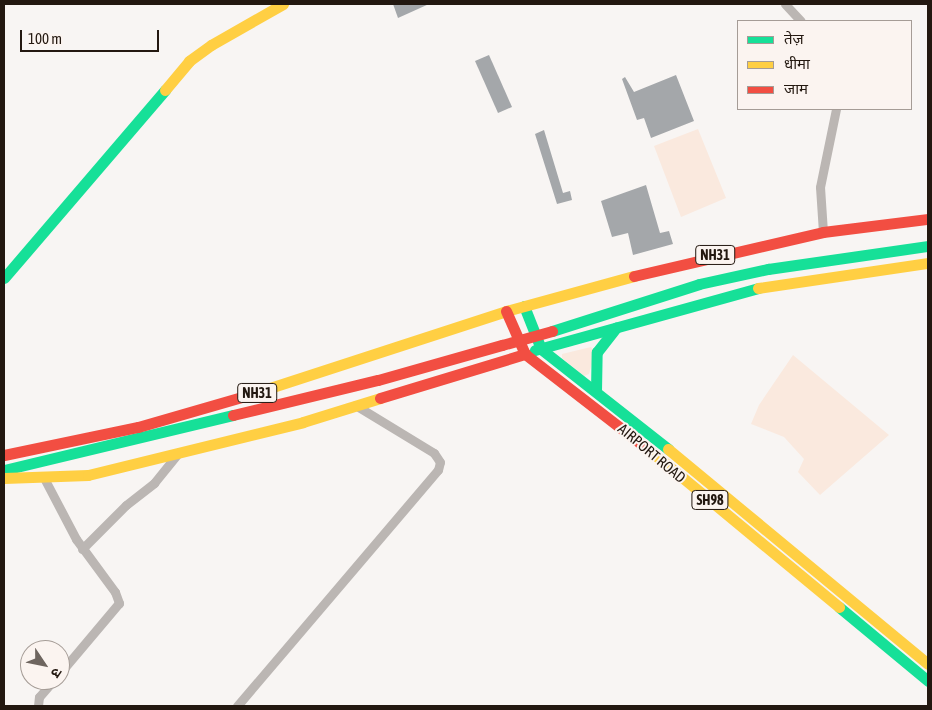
<!DOCTYPE html>
<html>
<head>
<meta charset="utf-8">
<style>
  body { margin:0 }
  #map { position:relative; width:932px; height:710px; overflow:hidden; background:#f8f5f3; font-family:"Asap Condensed","Noto Sans Devanagari",sans-serif }
  div>[style] { position:absolute }
  .green>* { inset:0; background:#fae9de }
  .building>* { inset:0; background:#a4a7aa }
  .street>* { height:9px; margin:-4.5px; padding:0 4.5px; transform-origin:4.5px; border-radius:4.5px; background:#bbb6b3 }
  .fast>* { height:11px; margin:-5.5px; padding:0 5.5px; transform-origin:5.5px; border-radius:5.5px; background:#16e098 }
  .slow>* { height:11px; margin:-5.5px; padding:0 5.5px; transform-origin:5.5px; border-radius:5.5px; background:#ffcf43 }
  .jam>* { height:11px; margin:-5.5px; padding:0 5.5px; transform-origin:5.5px; border-radius:5.5px; background:#f24e42 }
  .jam-bridge>* { height:11px; margin:-5.5px; padding:0 5.5px; transform-origin:5.5px; border-radius:5.5px; background:#f24e42 }
  span { translate:-50% -50%; white-space:nowrap; text-align:center; line-height:1.15; -webkit-text-stroke:4px #fbf4f0; paint-order:stroke }
  .shield-label span { padding:1px 4px; background:#fbf4f0; border:1px solid; border-radius:4px; -webkit-text-stroke-width:0 }
  .shield-label { font-size:14px; color:#231810; font-weight:700 }
  .street-label { font-size:15px; color:#231810 }
  .frame { position:absolute; inset:0; border:5px solid #231810; pointer-events:none }
  .legend { position:absolute; left:737px; top:20px; width:175px; height:90px; box-sizing:border-box; background:#fbf4f0; border:1px solid #a59c96; margin:0; padding:6px 9px; list-style:none; font-size:15px; color:#231810 }
  .legend li { display:flex; align-items:center; gap:10px; height:25px }
  .legend b { width:25px; border:1px solid #a59c96 }
  .north { position:absolute; left:20px; top:640px; width:50px; height:50px; box-sizing:border-box; background:#fbf4f0; border:1px solid #a59c96; border-radius:50%; rotate:124deg; font-size:14px; font-weight:700; line-height:20px; text-align:center; color:#231810 }
  .north::after { content:''; display:block; margin:auto; width:18px; height:22px; background:#6e655f; clip-path:polygon(50% 0,100% 100%,50% 72%,0 100%) }
  .scale { position:absolute; left:20px; top:30px; width:139px; height:22px; box-sizing:border-box; border:2px solid #231810; border-top:0; padding-left:6px; font-size:15px; line-height:18px; white-space:nowrap; color:#231810; -webkit-text-stroke:4px #fbf4f0; paint-order:stroke }
</style>
</head>
<body>
<div id="map">
  <div class="green">
    <div style="clip-path:polygon(698px 129px,726px 198px,681px 217px,654px 146px)"></div>
    <div style="clip-path:polygon(591px 347px,595px 353px,589px 374px,584px 376px,562px 358px,562px 354px)"></div>
    <div style="clip-path:polygon(793px 355px,889px 435px,820px 495px,798px 472px,804px 459px,784px 437px,751px 424px,759px 405px)"></div>
  </div>
  <div class="building">
    <div style="clip-path:polygon(393px 4px,429px 4px,398px 18px)"></div>
    <div style="clip-path:polygon(489px 55px,512px 107px,498px 113px,475px 61px)"></div>
    <div style="clip-path:polygon(676px 75px,694px 121px,651px 138px,644px 118px,637px 120px,622px 79px,625px 77px,634px 92px)"></div>
    <div style="clip-path:polygon(544px 130px,563px 193px,570px 191px,572px 200px,557px 204px,535px 134px)"></div>
    <div style="clip-path:polygon(646px 185px,660px 233px,669px 231px,673px 244px,633px 255px,628px 233px,612px 237px,601px 201px)"></div>
  </div>
  <div class="street">
    <div style="left:785px;top:4px;width:23px;rotate:47deg"></div>
    <div style="left:823px;top:232px;width:45px;rotate:-93.8deg"></div>
    <div style="left:820px;top:187px;width:80px;rotate:-78.4deg"></div>
    <div style="left:44px;top:478px;width:69px;rotate:62.3deg"></div>
    <div style="left:76px;top:539px;width:66px;rotate:53.7deg"></div>
    <div style="left:115px;top:592px;width:12px;rotate:70deg"></div>
    <div style="left:119px;top:603px;width:92px;rotate:130.1deg"></div>
    <div style="left:82px;top:549px;width:62px;rotate:-45deg"></div>
    <div style="left:126px;top:505px;width:36px;rotate:-38deg"></div>
    <div style="left:154px;top:483px;width:40px;rotate:-51deg"></div>
    <div style="left:38px;top:706px;width:9px;rotate:-84deg"></div>
    <div style="left:39px;top:697px;width:23px;rotate:-49deg"></div>
    <div style="left:237px;top:706px;width:310px;rotate:-49.6deg"></div>
    <div style="left:438px;top:470px;width:8px;rotate:-76deg"></div>
    <div style="left:440px;top:462px;width:11px;rotate:-124deg"></div>
    <div style="left:434px;top:453px;width:92px;rotate:-148.7deg"></div>
  </div>
  <div class="fast">
    <div style="left:4px;top:278px;width:248px;rotate:-49.4deg"></div>
    <div style="left:524px;top:306px;width:46px;rotate:68.4deg"></div>
    <div style="left:541px;top:349px;width:162px;rotate:38.2deg"></div>
    <div style="left:552px;top:331px;width:154px;rotate:-17.7deg"></div>
    <div style="left:699px;top:284px;width:71px;rotate:-12.3deg"></div>
    <div style="left:768px;top:269px;width:162px;rotate:-8.2deg"></div>
    <div style="left:535px;top:350px;width:231px;rotate:-15.5deg"></div>
    <div style="left:596px;top:391px;width:39px;rotate:-89deg"></div>
    <div style="left:597px;top:352px;width:31px;rotate:-52deg"></div>
    <div style="left:4px;top:470px;width:236px;rotate:-13.5deg"></div>
    <div style="left:839px;top:607px;width:116px;rotate:39.7deg"></div>
  </div>
  <div class="slow">
    <div style="left:165px;top:90px;width:38px;rotate:-50deg"></div>
    <div style="left:189px;top:61px;width:27px;rotate:-36deg"></div>
    <div style="left:211px;top:45px;width:83px;rotate:-29.7deg"></div>
    <div style="left:758px;top:288px;width:172px;rotate:-8.4deg"></div>
    <div style="left:242px;top:397px;width:278px;rotate:-18deg"></div>
    <div style="left:506px;top:311px;width:133px;rotate:-15.3deg"></div>
    <div style="left:648px;top:449px;width:248px;rotate:39.6deg"></div>
    <div style="left:668px;top:449px;width:337px;rotate:39.6deg"></div>
    <div style="left:4px;top:478px;width:84px;rotate:-2deg"></div>
    <div style="left:88px;top:475px;width:221px;rotate:-13.8deg"></div>
    <div style="left:303px;top:422px;width:81px;rotate:-17.3deg"></div>
  </div>
  <div class="jam">
    <div style="left:634px;top:276px;width:194px;rotate:-13.1deg"></div>
    <div style="left:823px;top:232px;width:106px;rotate:-7.1deg"></div>
    <div style="left:506px;top:311px;width:47px;rotate:66.2deg"></div>
    <div style="left:525px;top:354px;width:155px;rotate:37.7deg"></div>
    <div style="left:380px;top:398px;width:152px;rotate:-16.9deg"></div>
    <div style="left:233px;top:415px;width:149px;rotate:-13.6deg"></div>
    <div style="left:378px;top:380px;width:129px;rotate:-15.8deg"></div>
    <div style="left:4px;top:455px;width:137px;rotate:-11.8deg"></div>
    <div style="left:138px;top:427px;width:108px;rotate:-16.1deg"></div>
  </div>
  <div class="jam-bridge">
    <div style="left:502px;top:345px;width:52px;rotate:-15.6deg"></div>
  </div>
  <div class="shield-label">
    <span style="left:715px;top:255px">NH31</span>
    <span style="left:257px;top:393px">NH31</span>
    <span style="left:710px;top:500px">SH98</span>
  </div>
  <div class="street-label">
    <span style="left:652px;top:453px;rotate:40deg">AIRPORT ROAD</span>
  </div>
  <div class="frame"></div>
  <ul class="legend">
  <li><b style="height:6px;background:#16e098"></b>तेज़</li>
  <li><b style="height:6px;background:#ffcf43"></b>धीमा</li>
  <li><b style="height:6px;background:#f24e42"></b>जाम</li>
  </ul>
  <div class="north">उ</div>
  <div class="scale">100 m</div>
</div>
</body>
</html>
